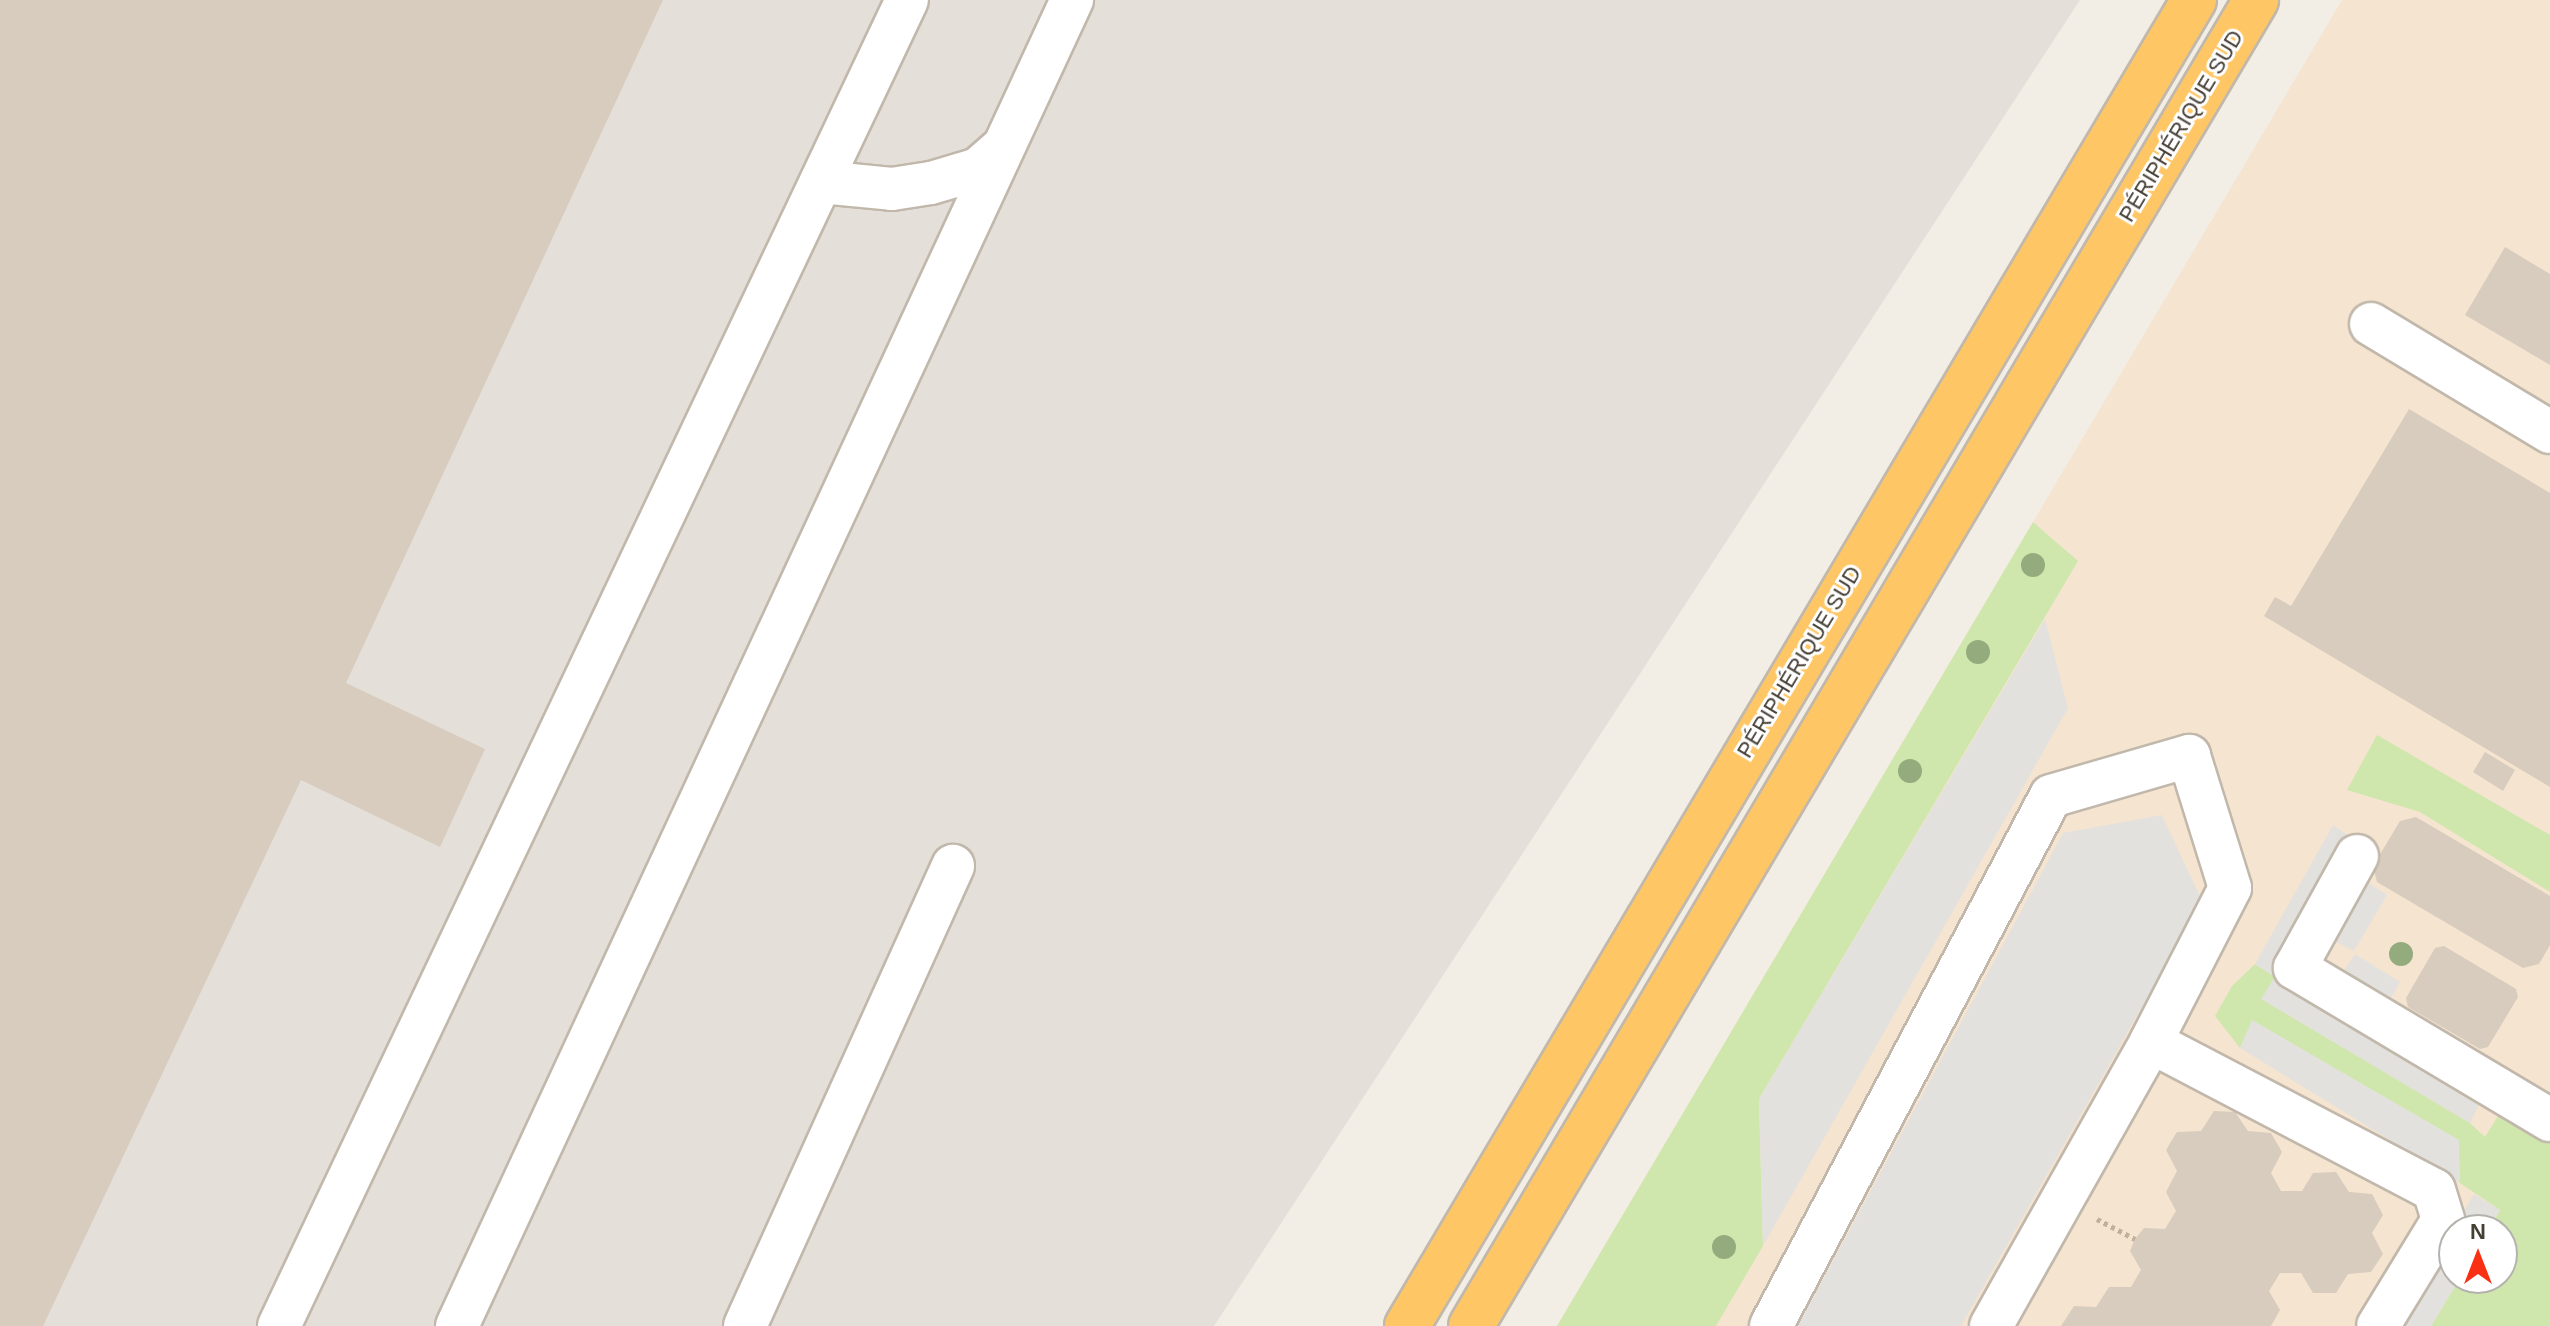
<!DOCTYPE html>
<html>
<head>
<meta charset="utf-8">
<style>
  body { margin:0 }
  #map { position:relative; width:2550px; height:1326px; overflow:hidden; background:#f2eee5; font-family:Helvetica,sans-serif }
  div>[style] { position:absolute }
  .commercial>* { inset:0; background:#f5e4d0 }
  .industrial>* { inset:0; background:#e5dfda }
  .green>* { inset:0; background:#cfe7ad }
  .parking>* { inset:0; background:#e3e1dd }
  .building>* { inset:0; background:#d7ccbd }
  .path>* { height:5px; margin-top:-2.5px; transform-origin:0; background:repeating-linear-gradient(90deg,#c0b199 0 4px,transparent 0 8px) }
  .roads { filter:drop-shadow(2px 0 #c1b8ab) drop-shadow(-2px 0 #c1b8ab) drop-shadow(0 2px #c1b8ab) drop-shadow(0 -2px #c1b8ab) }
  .minor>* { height:42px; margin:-21px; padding:0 21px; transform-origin:21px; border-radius:21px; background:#fff }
  .highway>* { height:44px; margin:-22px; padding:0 22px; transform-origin:22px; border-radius:22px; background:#fec665 }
  .trees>* { width:24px; height:24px; margin:-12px; border-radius:50%; background:#94ac7d }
  span { translate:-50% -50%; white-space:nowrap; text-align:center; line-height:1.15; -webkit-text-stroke:6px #fff; paint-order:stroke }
  .street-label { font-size:22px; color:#453e35 }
  .north { position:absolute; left:2438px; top:1214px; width:80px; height:80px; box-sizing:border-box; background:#fff; border:2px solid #b5b2ae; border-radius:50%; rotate:0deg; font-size:22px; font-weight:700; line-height:32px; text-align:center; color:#453e35 }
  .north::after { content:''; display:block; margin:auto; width:28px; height:36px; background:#fa3015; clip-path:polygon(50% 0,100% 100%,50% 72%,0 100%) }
</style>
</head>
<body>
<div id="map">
  <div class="commercial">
    <div style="clip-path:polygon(evenodd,2342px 0,2550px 0,2550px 1326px,1557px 1326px,2342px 0,2454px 1230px,2502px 1230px,2502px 1278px,2454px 1278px,2454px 1230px)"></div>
  </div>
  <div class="industrial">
    <div style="clip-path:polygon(0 0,2080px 0,1214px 1326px,0 1326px)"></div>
  </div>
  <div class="green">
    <div style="clip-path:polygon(2033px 522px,2078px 561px,1759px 1099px,1763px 1246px,1716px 1326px,1557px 1326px)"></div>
    <div style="clip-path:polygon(2377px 735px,2550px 835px,2550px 892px,2420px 812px,2347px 790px)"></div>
    <div style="clip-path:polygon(2255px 964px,2275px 977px,2262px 999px,2470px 1123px,2485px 1137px,2503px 1108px,2550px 1137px,2550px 1326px,2431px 1326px,2460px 1278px,2502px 1278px,2502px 1230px,2488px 1230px,2500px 1210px,2460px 1183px,2458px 1140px,2253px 1021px,2240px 1048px,2215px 1016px,2232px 986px)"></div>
  </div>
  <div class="parking">
    <div style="clip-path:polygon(2045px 619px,2068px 708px,1763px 1246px,1759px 1099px)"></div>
    <div style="clip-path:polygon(2162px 815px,2202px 901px,1961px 1326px,1798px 1326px,2063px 833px)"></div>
    <div style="clip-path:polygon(2333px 825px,2349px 836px,2366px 881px,2387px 895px,2354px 951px,2328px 938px,2324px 957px,2339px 978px,2355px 954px,2400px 982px,2387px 1005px,2494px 1073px,2470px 1123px,2261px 999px,2275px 977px,2255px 964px)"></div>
    <div style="clip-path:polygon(2252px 1020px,2459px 1140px,2460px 1183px,2240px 1048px)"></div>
    <div style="clip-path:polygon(2474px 1194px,2500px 1210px,2488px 1230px,2454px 1230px,2454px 1278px,2460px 1278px,2431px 1326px,2396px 1326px)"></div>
  </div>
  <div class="building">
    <div style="clip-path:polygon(0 0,663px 0,346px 683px,485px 749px,440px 847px,301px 780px,43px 1326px,0 1326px)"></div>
    <div style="clip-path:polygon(2505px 247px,2550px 274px,2550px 365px,2465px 315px)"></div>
    <div style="clip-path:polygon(2409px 409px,2550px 493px,2550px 787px,2264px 616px,2275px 597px,2291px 606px)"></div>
    <div style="clip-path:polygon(2485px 752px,2515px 770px,2503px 791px,2473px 772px)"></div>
    <div style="clip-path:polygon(2416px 817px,2550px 896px,2550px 945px,2539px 964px,2523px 968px,2377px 882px,2373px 866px,2400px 821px)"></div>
    <div style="clip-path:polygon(2444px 946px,2516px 989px,2518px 997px,2488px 1047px,2480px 1049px,2408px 1007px,2406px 998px,2435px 948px)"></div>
    <div style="clip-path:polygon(2214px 1111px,2235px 1112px,2248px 1131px,2271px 1133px,2282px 1152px,2271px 1173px,2281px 1191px,2302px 1191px,2313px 1173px,2336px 1172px,2349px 1192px,2372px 1194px,2383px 1215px,2372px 1233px,2383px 1254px,2371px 1272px,2348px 1274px,2336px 1293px,2313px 1293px,2301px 1273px,2280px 1273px,2269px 1291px,2280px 1310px,2271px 1326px,2061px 1326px,2074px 1306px,2096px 1307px,2109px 1287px,2131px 1287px,2141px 1270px,2130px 1251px,2135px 1239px,2144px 1228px,2165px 1229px,2176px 1211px,2166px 1192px,2177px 1171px,2166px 1150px,2177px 1132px,2201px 1131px)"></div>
  </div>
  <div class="path">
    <div style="left:2097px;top:1219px;width:43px;rotate:27.8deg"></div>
  </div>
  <div class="roads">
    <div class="minor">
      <div style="left:821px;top:182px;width:71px;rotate:5.6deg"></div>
      <div style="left:892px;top:189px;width:39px;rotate:-9deg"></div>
      <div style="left:931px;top:183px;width:49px;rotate:-16.6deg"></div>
      <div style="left:978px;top:169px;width:33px;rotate:-41deg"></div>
      <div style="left:2371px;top:324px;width:209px;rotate:31.1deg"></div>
      <div style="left:2357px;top:856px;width:128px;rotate:119deg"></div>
      <div style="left:2295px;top:968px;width:297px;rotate:30.8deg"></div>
      <div style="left:279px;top:1326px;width:1467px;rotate:-64.66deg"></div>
      <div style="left:457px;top:1326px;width:1462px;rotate:-65.12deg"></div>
      <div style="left:745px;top:1326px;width:505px;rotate:-65.67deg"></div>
      <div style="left:1771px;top:1326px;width:599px;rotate:-62.15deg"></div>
      <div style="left:2051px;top:796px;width:144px;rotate:-16.2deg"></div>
      <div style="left:2189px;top:756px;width:138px;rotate:72.7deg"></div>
      <div style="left:2230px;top:888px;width:173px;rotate:117.2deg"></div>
      <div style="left:1991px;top:1326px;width:326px;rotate:-60.6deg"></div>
      <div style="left:2151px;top:1042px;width:319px;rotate:27.6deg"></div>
      <div style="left:2434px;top:1190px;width:31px;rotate:73deg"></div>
      <div style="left:2443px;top:1220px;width:124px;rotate:121.5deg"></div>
    </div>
    <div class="highway">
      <div style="left:1407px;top:1326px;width:1542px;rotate:-59.31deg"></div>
      <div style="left:1471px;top:1326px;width:1541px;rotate:-59.37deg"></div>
    </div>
  </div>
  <div class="trees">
    <div style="left:2033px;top:565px"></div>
    <div style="left:1978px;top:652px"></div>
    <div style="left:1910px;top:771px"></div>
    <div style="left:2401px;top:954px"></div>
    <div style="left:1724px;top:1247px"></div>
  </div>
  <div class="street-label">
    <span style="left:2181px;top:126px;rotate:-59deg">PÉRIPHÉRIQUE SUD</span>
    <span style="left:1799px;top:662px;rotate:-59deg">PÉRIPHÉRIQUE SUD</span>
  </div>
  <div class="north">N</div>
</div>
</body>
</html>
